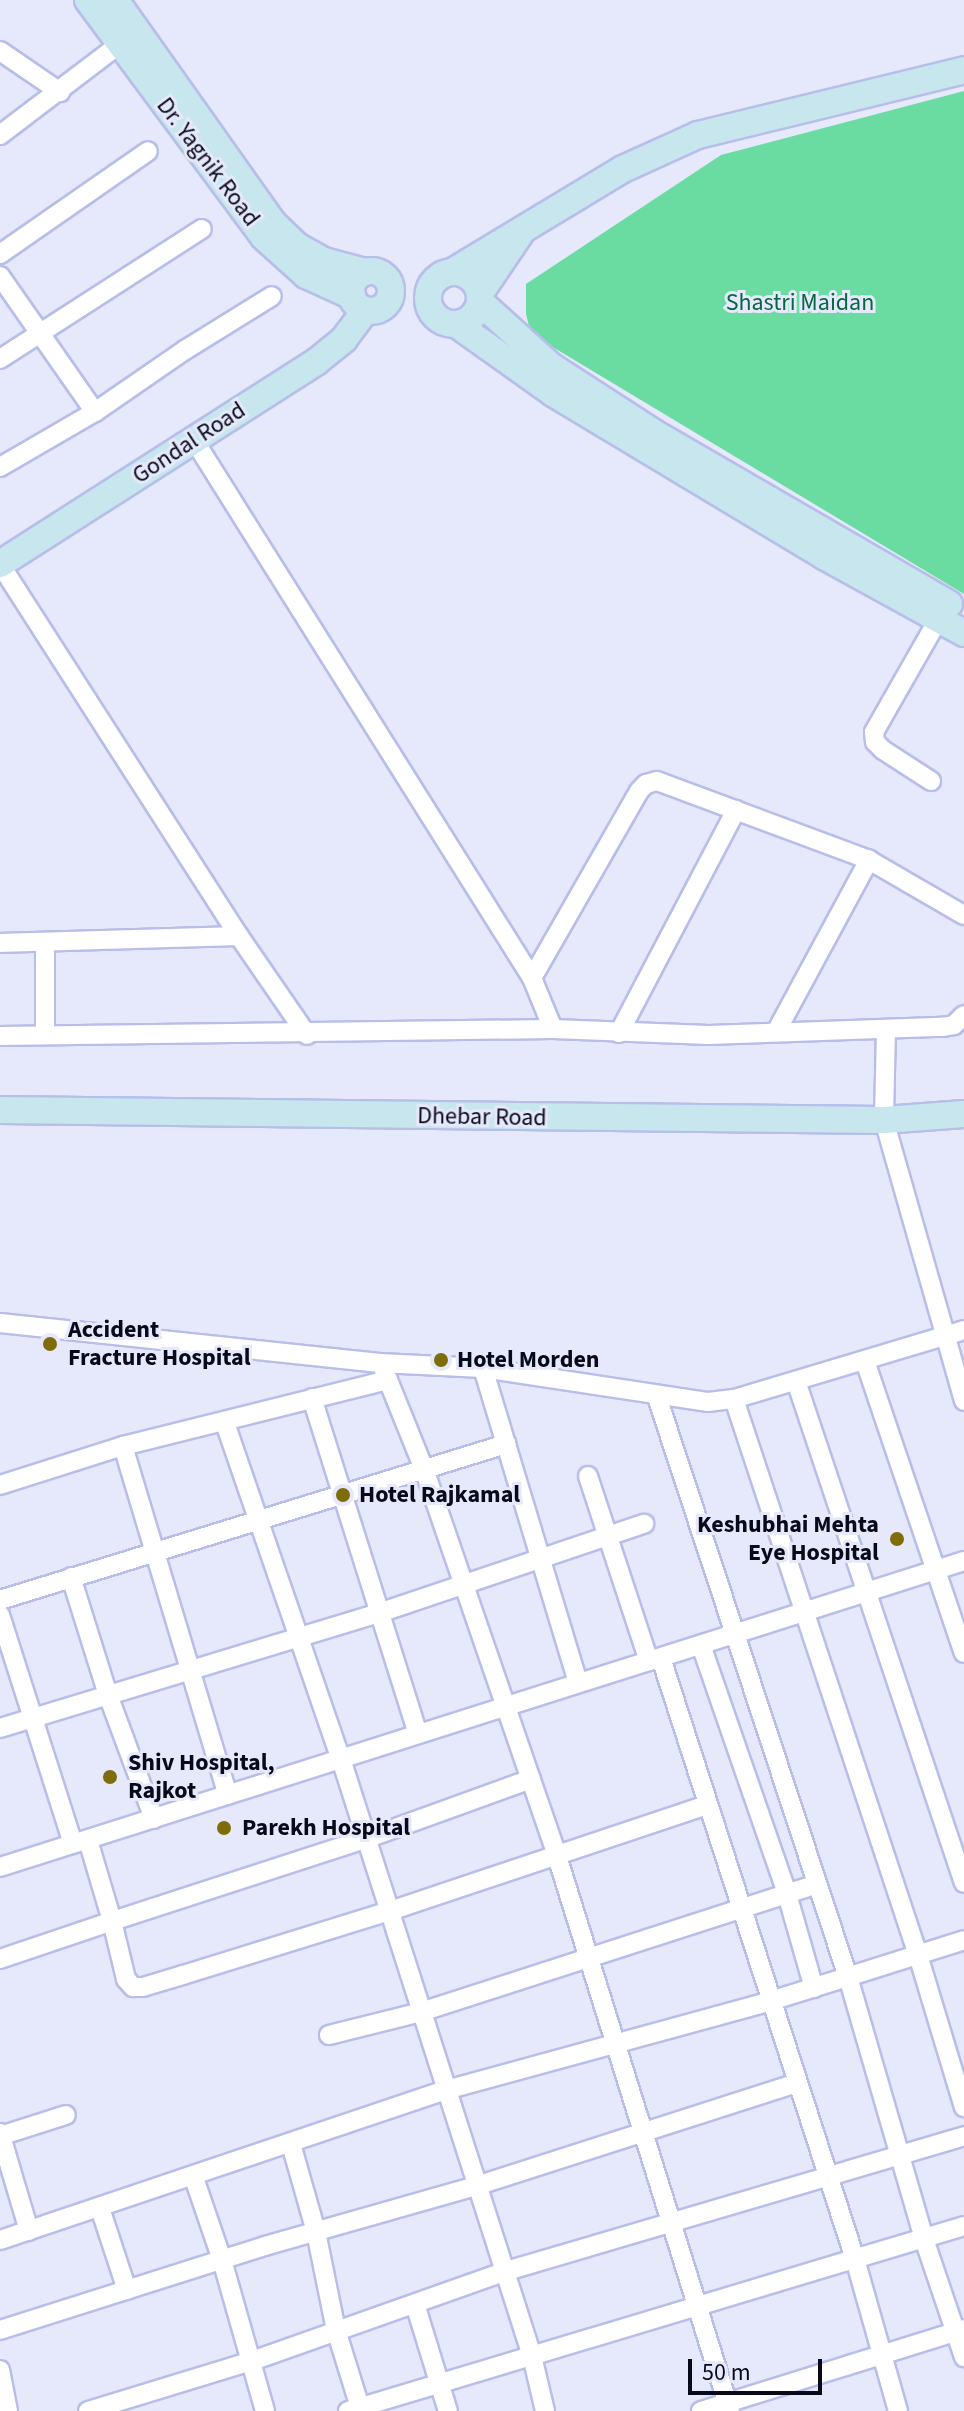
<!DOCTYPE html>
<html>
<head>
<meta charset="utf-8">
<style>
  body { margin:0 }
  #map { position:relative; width:964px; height:2411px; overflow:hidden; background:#e6e9fb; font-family:"Source Sans 3",sans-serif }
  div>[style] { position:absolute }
  .green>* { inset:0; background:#6bdca1 }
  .roads { filter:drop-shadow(2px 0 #b7bee9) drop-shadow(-2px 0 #b7bee9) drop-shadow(0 2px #b7bee9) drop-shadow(0 -2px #b7bee9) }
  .street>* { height:18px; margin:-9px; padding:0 9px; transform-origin:9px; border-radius:9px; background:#fff }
  .secondary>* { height:26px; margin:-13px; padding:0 13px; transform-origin:13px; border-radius:13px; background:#c7e6ee }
  .secondary>.ring { margin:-13px; padding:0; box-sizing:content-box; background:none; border:26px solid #c7e6ee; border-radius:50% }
  .dots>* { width:22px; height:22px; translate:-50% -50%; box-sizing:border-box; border:4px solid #e6e9fb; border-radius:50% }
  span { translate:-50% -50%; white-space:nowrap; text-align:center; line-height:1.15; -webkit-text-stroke:6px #e6e9fb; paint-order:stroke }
  .street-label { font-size:24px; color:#090a19 }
  .park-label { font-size:24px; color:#076740 }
  .poi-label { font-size:24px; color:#090a19; font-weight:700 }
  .left { translate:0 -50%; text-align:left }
  .right { translate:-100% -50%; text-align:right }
  .scale { position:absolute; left:688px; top:2359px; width:134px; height:36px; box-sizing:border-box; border:4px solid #090a19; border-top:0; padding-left:10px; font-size:24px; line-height:28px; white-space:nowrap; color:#090a19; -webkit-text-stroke:6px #e6e9fb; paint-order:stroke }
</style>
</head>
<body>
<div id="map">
  <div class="green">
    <div style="clip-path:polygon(964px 91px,964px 594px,531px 334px,526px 314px,526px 284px,721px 155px)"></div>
  </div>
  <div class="roads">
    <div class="street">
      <div style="left:0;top:51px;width:73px;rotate:34.3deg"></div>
      <div style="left:0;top:135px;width:151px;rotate:-37.2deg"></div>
      <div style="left:0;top:254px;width:180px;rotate:-34.8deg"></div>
      <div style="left:0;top:276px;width:166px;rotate:55.1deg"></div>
      <div style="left:0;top:359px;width:240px;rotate:-32.8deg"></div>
      <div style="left:194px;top:440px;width:635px;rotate:57.86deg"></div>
      <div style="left:0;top:467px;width:110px;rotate:-30.1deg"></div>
      <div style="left:95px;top:412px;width:109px;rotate:-34.6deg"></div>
      <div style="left:185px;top:350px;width:102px;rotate:-31.8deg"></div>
      <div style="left:0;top:564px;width:442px;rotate:57.3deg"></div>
      <div style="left:931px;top:781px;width:57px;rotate:-147.1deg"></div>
      <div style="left:883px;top:750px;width:11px;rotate:-135deg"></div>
      <div style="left:875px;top:742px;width:10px;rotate:-96deg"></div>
      <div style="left:874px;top:732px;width:131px;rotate:-60.3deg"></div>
      <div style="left:45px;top:942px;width:93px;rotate:90deg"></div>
      <div style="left:0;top:943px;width:239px;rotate:-1.7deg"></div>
      <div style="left:239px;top:936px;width:120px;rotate:55.5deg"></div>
      <div style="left:553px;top:1029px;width:55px;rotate:-112.4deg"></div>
      <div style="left:532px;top:978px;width:215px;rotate:-60.2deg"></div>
      <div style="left:639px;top:791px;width:10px;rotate:-45deg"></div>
      <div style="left:646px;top:784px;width:11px;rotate:-15deg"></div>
      <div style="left:657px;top:781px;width:226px;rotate:20.4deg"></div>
      <div style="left:869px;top:860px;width:110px;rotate:30.1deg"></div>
      <div style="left:886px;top:1029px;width:91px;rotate:91.3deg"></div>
      <div style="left:884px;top:1120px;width:292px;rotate:74.1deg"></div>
      <div style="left:776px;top:1032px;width:196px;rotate:-61.6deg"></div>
      <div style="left:619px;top:1033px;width:252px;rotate:-62.3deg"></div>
      <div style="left:0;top:1036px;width:553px;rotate:-0.73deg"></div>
      <div style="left:553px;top:1029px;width:156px;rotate:2.2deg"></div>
      <div style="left:709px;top:1035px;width:233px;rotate:-2deg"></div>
      <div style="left:942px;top:1027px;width:12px;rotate:-9deg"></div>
      <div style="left:954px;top:1025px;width:14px;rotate:-45deg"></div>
      <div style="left:0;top:1323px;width:382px;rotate:6deg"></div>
      <div style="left:380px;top:1363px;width:103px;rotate:2.8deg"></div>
      <div style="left:483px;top:1368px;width:228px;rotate:8.6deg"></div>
      <div style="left:708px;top:1402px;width:26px;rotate:-7deg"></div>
      <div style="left:734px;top:1399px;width:240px;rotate:-16.7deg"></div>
      <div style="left:865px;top:1361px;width:308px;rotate:71.3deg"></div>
      <div style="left:483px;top:1368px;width:328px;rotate:73.2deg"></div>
      <div style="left:388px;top:1380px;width:96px;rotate:68deg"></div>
      <div style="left:424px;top:1469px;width:409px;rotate:71deg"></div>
      <div style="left:557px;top:1856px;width:581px;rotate:72.69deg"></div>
      <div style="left:796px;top:1381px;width:529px;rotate:71.5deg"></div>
      <div style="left:657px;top:1397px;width:611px;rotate:71.77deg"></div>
      <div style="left:848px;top:1977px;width:273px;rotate:73.8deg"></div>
      <div style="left:924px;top:2239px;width:125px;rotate:71.3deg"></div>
      <div style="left:312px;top:1398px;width:352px;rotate:72.5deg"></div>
      <div style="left:734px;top:1399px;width:586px;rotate:71.69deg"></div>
      <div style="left:918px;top:1955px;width:159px;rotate:73.2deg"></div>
      <div style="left:225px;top:1423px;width:355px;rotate:71deg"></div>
      <div style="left:341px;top:1759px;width:627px;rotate:72.26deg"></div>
      <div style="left:532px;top:2356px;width:57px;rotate:76.7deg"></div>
      <div style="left:123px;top:1446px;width:364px;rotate:73.3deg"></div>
      <div style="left:588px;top:1476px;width:195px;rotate:71.8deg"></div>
      <div style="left:0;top:1485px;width:129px;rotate:-17.6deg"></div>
      <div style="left:123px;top:1446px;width:273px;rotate:-14deg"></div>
      <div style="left:388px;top:1380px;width:10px;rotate:-114deg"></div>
      <div style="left:71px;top:1577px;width:124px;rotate:72.6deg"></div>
      <div style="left:108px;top:1695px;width:132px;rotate:69.6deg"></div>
      <div style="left:0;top:1600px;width:530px;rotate:-17.13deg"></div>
      <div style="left:0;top:1615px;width:240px;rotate:72.3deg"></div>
      <div style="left:701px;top:1645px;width:263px;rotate:70.9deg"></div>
      <div style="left:787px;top:1894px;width:98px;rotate:74deg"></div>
      <div style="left:661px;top:1658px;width:632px;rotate:72.11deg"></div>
      <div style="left:855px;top:2259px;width:158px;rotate:74.2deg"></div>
      <div style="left:0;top:1728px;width:396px;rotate:-16.9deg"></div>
      <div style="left:379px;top:1613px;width:280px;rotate:-18.6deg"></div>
      <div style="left:531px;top:1779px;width:177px;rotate:160.1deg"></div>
      <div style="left:365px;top:1839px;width:266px;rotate:162deg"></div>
      <div style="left:112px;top:1921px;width:60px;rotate:76.4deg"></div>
      <div style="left:126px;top:1979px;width:11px;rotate:49deg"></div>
      <div style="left:133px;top:1987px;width:10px"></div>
      <div style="left:143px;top:1987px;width:42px;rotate:-16.7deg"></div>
      <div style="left:183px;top:1975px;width:214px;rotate:-17.2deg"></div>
      <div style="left:387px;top:1912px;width:336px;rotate:-18.5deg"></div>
      <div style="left:0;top:1867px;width:1011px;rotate:-17.61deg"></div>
      <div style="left:0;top:1959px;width:118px;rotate:-18.7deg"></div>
      <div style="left:112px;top:1921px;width:84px;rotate:-106.5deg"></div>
      <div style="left:329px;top:2035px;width:95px;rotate:-14deg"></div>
      <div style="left:421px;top:2012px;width:416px;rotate:-17.9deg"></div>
      <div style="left:0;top:2133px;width:102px;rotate:73.5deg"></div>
      <div style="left:0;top:2136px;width:69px;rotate:-17.7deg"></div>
      <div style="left:291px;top:2144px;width:91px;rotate:74.1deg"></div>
      <div style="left:316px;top:2232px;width:100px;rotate:78.5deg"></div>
      <div style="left:336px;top:2330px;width:85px;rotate:72.8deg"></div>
      <div style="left:194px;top:2178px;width:87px;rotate:71.1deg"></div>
      <div style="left:222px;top:2260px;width:157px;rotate:74.1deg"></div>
      <div style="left:100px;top:2208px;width:86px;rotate:71.8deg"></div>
      <div style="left:0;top:2240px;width:471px;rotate:-18.6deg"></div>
      <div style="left:446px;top:2090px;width:337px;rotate:-15.3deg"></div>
      <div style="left:771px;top:2001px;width:202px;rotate:-17.5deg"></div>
      <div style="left:415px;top:2304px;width:112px;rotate:72.9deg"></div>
      <div style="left:0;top:2330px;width:278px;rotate:-17.6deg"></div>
      <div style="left:265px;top:2246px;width:219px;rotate:-15.9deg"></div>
      <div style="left:476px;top:2186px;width:337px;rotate:-17.8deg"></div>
      <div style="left:0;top:2370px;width:42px;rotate:79deg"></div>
      <div style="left:88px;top:2411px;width:171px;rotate:-17deg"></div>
      <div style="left:252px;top:2361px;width:266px;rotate:-19.5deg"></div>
      <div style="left:503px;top:2272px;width:481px;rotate:-16.4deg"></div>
      <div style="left:348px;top:2411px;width:643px;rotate:-16.72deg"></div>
      <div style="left:701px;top:2411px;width:275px;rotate:-17.3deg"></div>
    </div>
    <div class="secondary">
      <div style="left:88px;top:0;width:295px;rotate:53.4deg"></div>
      <div style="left:264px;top:237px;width:57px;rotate:42.1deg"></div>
      <div style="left:306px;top:275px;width:51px;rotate:24.5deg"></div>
      <div style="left:115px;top:0;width:273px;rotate:54.7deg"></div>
      <div style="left:273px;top:223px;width:33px;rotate:44deg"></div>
      <div style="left:297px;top:246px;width:31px;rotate:29deg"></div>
      <div style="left:324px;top:261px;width:42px;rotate:15deg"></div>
      <div style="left:454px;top:271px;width:197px;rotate:-31.1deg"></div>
      <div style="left:623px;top:169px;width:82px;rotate:-24.4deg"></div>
      <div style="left:698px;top:135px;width:274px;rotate:-13.7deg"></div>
      <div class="ring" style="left:351px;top:271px;width:14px;height:14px"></div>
      <div class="ring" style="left:428px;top:272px;width:26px;height:26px"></div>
      <div style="left:480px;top:293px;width:71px;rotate:-55.9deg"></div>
      <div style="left:480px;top:302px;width:97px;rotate:42.1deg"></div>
      <div style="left:552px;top:367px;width:121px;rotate:32.9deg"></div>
      <div style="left:654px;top:433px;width:341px;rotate:30.1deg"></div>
      <div style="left:456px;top:324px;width:119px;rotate:35.4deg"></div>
      <div style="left:553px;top:393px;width:316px;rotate:31deg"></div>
      <div style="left:824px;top:556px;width:160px;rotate:28.8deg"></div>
      <div style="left:0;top:564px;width:375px;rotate:-32.6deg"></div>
      <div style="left:316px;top:362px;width:36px;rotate:-39deg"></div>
      <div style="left:344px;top:339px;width:36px;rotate:-53deg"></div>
      <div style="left:0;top:1110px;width:884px;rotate:0.65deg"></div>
      <div style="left:884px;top:1120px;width:80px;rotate:-4.3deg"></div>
    </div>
  </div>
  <div class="dots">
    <div style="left:50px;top:1344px;background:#7e6d09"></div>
    <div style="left:441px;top:1360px;background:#7e6d09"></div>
    <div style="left:343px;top:1495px;background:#7e6d09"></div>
    <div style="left:897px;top:1539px;background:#7e6d09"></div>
    <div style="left:110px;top:1777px;background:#7e6d09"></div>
    <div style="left:224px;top:1828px;background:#7e6d09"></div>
  </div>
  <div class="street-label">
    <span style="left:208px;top:162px;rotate:53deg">Dr. Yagnik Road</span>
    <span style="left:189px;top:443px;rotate:-33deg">Gondal Road</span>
    <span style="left:482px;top:1117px;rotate:1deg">Dhebar Road</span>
  </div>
  <div class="park-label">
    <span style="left:800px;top:303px">Shastri Maidan</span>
  </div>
  <div class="poi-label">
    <span class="left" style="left:68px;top:1344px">Accident<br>Fracture Hospital</span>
    <span class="left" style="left:457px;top:1360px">Hotel Morden</span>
    <span class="left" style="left:359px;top:1495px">Hotel Rajkamal</span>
    <span class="right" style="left:879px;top:1539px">Keshubhai Mehta<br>Eye Hospital</span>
    <span class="left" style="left:128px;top:1777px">Shiv Hospital,<br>Rajkot</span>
    <span class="left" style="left:242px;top:1828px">Parekh Hospital</span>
  </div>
  <div class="scale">50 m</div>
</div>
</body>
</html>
